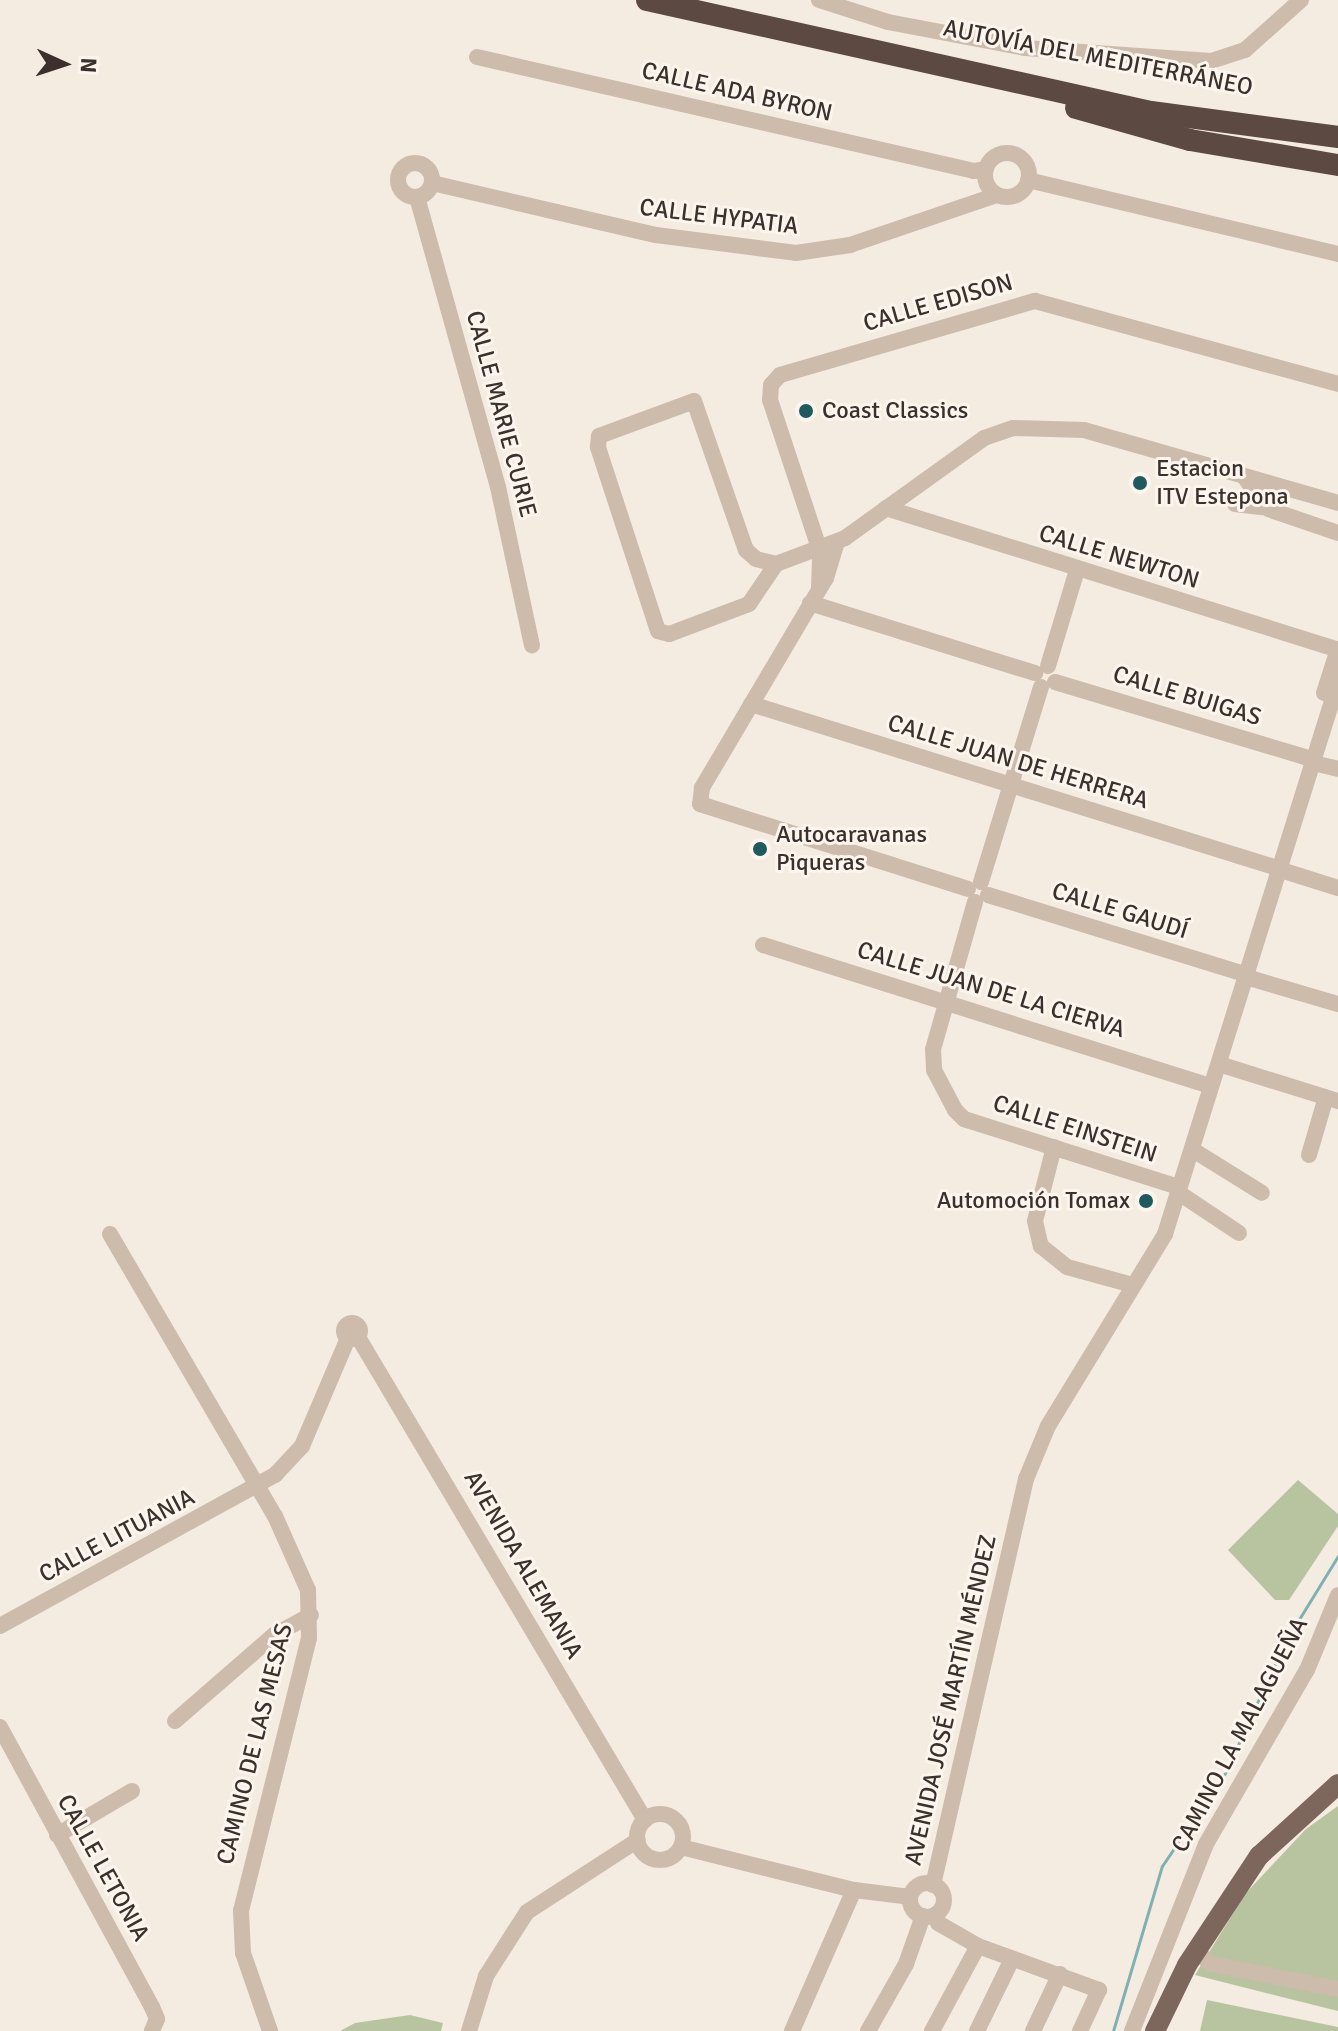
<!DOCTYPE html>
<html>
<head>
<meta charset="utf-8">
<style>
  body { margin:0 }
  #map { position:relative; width:1338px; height:2031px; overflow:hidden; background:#f4ebe1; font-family:Signika,sans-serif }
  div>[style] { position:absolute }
  .green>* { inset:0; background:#b8c4a0 }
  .stream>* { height:3px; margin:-1.5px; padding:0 1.5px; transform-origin:1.5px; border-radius:1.5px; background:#7fb0b2 }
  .minor>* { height:16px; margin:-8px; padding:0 8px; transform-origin:8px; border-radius:8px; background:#cdbbac }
  .minor>.ring { margin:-8px; padding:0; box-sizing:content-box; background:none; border:16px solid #cdbbac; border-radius:50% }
  .major>* { height:20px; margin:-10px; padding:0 10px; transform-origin:10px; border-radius:10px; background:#7d675c }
  .highway>* { height:22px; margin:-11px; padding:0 11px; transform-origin:11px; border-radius:11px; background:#5c4a42 }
  .dots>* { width:22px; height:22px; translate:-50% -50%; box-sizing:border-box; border:4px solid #fbf5ee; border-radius:50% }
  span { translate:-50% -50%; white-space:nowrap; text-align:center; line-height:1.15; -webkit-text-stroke:6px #fbf5ee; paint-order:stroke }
  .street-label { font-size:24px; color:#3b302b }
  .poi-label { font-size:24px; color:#3b302b }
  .left { translate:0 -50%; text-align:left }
  .right { translate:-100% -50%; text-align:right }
  .north { position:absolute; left:24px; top:24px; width:80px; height:80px; -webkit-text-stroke:6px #fbf5ee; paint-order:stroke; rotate:93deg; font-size:22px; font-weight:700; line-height:32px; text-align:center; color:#3b302b }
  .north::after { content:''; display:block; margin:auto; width:28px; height:36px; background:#3b302b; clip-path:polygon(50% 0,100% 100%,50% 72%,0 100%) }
</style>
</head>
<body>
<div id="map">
  <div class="green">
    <div style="clip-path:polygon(1298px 1480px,1338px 1514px,1338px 1526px,1289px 1600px,1275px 1600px,1228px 1550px)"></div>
    <div style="clip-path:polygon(1338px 1806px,1338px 2011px,1195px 1975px,1245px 1894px,1306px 1829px)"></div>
    <div style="clip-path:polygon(1207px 2000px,1338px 2027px,1338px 2031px,1200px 2031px)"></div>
    <div style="clip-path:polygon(410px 2015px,443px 2023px,441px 2031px,340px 2031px,355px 2023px)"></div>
  </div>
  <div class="stream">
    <div style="left:1113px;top:2031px;width:172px;rotate:-73.5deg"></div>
    <div style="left:1162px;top:1866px;width:112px;rotate:-55.9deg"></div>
    <div style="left:1225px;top:1773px;width:144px;rotate:-65.4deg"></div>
    <div style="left:1285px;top:1642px;width:101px;rotate:-58.4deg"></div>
  </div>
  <div class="minor">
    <div style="left:819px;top:0;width:72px;rotate:17.7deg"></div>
    <div style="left:888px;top:22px;width:139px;rotate:10.7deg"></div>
    <div style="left:1025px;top:48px;width:186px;rotate:4deg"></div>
    <div style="left:1211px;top:61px;width:36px;rotate:-18deg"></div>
    <div style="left:1245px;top:50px;width:75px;rotate:-41.8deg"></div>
    <div style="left:477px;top:57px;width:510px;rotate:12.92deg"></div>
    <div style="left:974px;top:171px;width:12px;rotate:-9deg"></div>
    <div class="ring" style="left:985px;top:153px;width:28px;height:28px"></div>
    <div class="ring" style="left:398px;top:163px;width:18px;height:18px"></div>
    <div style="left:1028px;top:180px;width:319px;rotate:13.4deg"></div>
    <div style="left:432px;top:183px;width:230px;rotate:13.1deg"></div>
    <div style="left:656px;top:235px;width:141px;rotate:7.3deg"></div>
    <div style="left:796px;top:253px;width:55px;rotate:-8.4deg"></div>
    <div style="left:850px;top:245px;width:155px;rotate:-18.8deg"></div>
    <div style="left:417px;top:197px;width:301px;rotate:74.4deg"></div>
    <div style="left:498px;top:487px;width:162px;rotate:77.9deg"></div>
    <div style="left:1244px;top:476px;width:34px;rotate:56deg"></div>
    <div style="left:1235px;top:504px;width:26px;rotate:7deg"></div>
    <div style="left:886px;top:508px;width:474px;rotate:17.4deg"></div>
    <div style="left:1268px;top:509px;width:74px;rotate:18.9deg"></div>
    <div style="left:837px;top:542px;width:38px;rotate:107deg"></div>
    <div style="left:826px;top:578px;width:244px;rotate:120.6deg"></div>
    <div style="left:702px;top:788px;width:16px;rotate:97deg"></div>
    <div style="left:700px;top:804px;width:281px;rotate:17.6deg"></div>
    <div style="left:776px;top:564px;width:48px;rotate:124deg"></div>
    <div style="left:749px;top:604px;width:85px;rotate:159.4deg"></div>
    <div style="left:669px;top:634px;width:11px;rotate:-165deg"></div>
    <div style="left:658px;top:631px;width:194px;rotate:-108.1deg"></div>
    <div style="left:598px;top:447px;width:11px;rotate:-85deg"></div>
    <div style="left:599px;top:436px;width:101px;rotate:-20.2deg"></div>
    <div style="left:694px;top:401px;width:158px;rotate:70.8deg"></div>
    <div style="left:746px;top:550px;width:13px;rotate:42deg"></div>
    <div style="left:756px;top:559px;width:21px;rotate:14deg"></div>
    <div style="left:776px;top:564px;width:74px;rotate:-20.6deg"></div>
    <div style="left:845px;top:538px;width:171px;rotate:-35.7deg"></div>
    <div style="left:984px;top:438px;width:31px;rotate:-19deg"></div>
    <div style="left:1013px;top:428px;width:71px;rotate:1.6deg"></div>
    <div style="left:1084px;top:430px;width:264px;rotate:16deg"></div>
    <div style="left:819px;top:588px;width:37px;rotate:-88deg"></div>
    <div style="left:820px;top:551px;width:159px;rotate:-108.3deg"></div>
    <div style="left:770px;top:400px;width:15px;rotate:-86deg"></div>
    <div style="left:771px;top:385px;width:13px;rotate:-48deg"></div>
    <div style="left:780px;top:375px;width:266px;rotate:-16.2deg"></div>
    <div style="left:1035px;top:301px;width:314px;rotate:15.3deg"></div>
    <div style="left:810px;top:603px;width:236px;rotate:17.3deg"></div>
    <div style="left:1048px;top:666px;width:100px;rotate:-73.2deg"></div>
    <div style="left:1055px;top:682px;width:261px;rotate:16.7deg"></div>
    <div style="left:1324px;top:693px;width:46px;rotate:-72.3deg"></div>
    <div style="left:751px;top:704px;width:545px;rotate:17.3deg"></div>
    <div style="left:1313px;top:763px;width:26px;rotate:13deg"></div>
    <div style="left:1281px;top:870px;width:60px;rotate:17.5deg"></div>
    <div style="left:981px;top:882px;width:204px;rotate:-72.9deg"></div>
    <div style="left:988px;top:895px;width:262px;rotate:17.1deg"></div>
    <div style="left:975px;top:902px;width:153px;rotate:105.9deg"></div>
    <div style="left:933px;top:1049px;width:21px;rotate:87deg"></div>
    <div style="left:934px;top:1070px;width:45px;rotate:62.3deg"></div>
    <div style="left:955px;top:1110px;width:13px;rotate:45deg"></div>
    <div style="left:964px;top:1119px;width:218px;rotate:17.6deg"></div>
    <div style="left:763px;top:945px;width:461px;rotate:17.5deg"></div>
    <div style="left:1246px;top:977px;width:96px;rotate:16.4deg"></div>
    <div style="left:1219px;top:1064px;width:125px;rotate:17.3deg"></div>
    <div style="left:1054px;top:1147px;width:76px;rotate:104.4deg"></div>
    <div style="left:1035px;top:1221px;width:26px;rotate:77deg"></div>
    <div style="left:1041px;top:1246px;width:33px;rotate:39deg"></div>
    <div style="left:1067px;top:1267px;width:68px;rotate:15.3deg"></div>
    <div style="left:1193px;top:1150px;width:81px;rotate:31.9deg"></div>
    <div style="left:1309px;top:1155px;width:60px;rotate:-73.7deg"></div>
    <div style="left:1179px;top:1193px;width:72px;rotate:33.7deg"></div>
    <div style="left:110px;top:1234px;width:327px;rotate:59.7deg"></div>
    <div style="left:275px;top:1516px;width:81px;rotate:66deg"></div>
    <div style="left:308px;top:1590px;width:48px;rotate:88.8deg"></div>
    <div style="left:309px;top:1638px;width:281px;rotate:104deg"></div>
    <div style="left:241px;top:1911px;width:42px;rotate:87.3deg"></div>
    <div style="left:243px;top:1953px;width:83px;rotate:70.9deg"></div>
    <div class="ring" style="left:344px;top:1323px;width:0;height:0"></div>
    <div style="left:358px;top:1337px;width:562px;rotate:59.28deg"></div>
    <div style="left:0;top:1626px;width:314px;rotate:-28.8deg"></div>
    <div style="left:275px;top:1475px;width:40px;rotate:-47deg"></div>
    <div style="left:302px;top:1446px;width:117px;rotate:-66.9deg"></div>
    <div style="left:175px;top:1721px;width:131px;rotate:-41deg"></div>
    <div style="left:274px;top:1635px;width:42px;rotate:-28.4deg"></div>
    <div style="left:0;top:1727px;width:319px;rotate:61.5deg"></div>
    <div style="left:152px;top:2007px;width:13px;rotate:67deg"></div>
    <div style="left:157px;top:2019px;width:13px;rotate:113deg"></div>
    <div class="ring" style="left:637px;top:1814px;width:30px;height:30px"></div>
    <div style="left:57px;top:1835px;width:87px;rotate:-30.4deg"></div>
    <div style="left:681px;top:1847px;width:178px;rotate:14deg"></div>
    <div style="left:854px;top:1890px;width:56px;rotate:7.1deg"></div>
    <div class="ring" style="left:910px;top:1883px;width:18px;height:18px"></div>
    <div style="left:933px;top:1885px;width:417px;rotate:-77.1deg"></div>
    <div style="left:1026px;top:1479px;width:57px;rotate:-67.5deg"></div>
    <div style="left:1048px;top:1426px;width:225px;rotate:-58.6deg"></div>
    <div style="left:1165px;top:1234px;width:578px;rotate:-72.6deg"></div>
    <div style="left:936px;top:1914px;width:9px;rotate:77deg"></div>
    <div style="left:938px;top:1923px;width:46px;rotate:29.9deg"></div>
    <div style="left:978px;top:1946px;width:129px;rotate:20deg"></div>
    <div style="left:1099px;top:1990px;width:45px;rotate:114.9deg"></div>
    <div style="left:1196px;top:1951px;width:20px;rotate:41deg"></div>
    <div style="left:1211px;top:1964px;width:129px;rotate:11.1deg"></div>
    <div style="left:469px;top:2031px;width:58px;rotate:-72.8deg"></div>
    <div style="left:486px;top:1976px;width:76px;rotate:-57.4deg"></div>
    <div style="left:527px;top:1912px;width:132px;rotate:-33deg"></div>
    <div style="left:792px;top:2031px;width:154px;rotate:-66.3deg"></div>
    <div style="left:868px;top:2031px;width:77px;rotate:-60.4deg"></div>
    <div style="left:906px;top:1964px;width:51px;rotate:-70.5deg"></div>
    <div style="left:932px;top:2031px;width:97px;rotate:-61.6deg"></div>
    <div style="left:977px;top:2031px;width:80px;rotate:-64.1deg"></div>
    <div style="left:1033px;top:2031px;width:63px;rotate:-64.7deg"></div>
    <div style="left:1132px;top:2031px;width:201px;rotate:-68.4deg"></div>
    <div style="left:1206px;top:1844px;width:201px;rotate:-59.9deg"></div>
    <div style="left:1307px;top:1670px;width:81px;rotate:-67.5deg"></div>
  </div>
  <div class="major">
    <div style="left:1155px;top:2031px;width:73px;rotate:-64.1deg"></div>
    <div style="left:1187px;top:1965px;width:131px;rotate:-56.6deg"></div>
    <div style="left:1259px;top:1856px;width:107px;rotate:-42.3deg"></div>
  </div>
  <div class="highway">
    <div style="left:647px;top:0;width:516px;rotate:12.53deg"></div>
    <div style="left:1151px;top:112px;width:189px;rotate:7.6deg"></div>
    <div style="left:1076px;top:108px;width:118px;rotate:15.7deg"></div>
    <div style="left:1190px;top:140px;width:150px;rotate:9.6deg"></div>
  </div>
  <div class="dots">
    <div style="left:806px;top:411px;background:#1f5a5e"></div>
    <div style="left:1140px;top:483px;background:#1f5a5e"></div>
    <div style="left:760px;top:849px;background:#1f5a5e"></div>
    <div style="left:1146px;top:1201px;background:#1f5a5e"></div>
  </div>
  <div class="street-label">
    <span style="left:1098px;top:58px;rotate:11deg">AUTOVÍA DEL MEDITERRÁNEO</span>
    <span style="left:737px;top:92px;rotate:13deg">CALLE ADA BYRON</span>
    <span style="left:719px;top:217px;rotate:7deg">CALLE HYPATIA</span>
    <span style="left:938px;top:303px;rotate:-16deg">CALLE EDISON</span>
    <span style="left:501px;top:414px;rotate:75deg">CALLE MARIE CURIE</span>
    <span style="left:1119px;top:557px;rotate:17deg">CALLE NEWTON</span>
    <span style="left:1187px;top:696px;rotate:17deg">CALLE BUIGAS</span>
    <span style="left:1018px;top:762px;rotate:17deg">CALLE JUAN DE HERRERA</span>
    <span style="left:1120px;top:911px;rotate:17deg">CALLE GAUDÍ</span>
    <span style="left:991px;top:990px;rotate:17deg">CALLE JUAN DE LA CIERVA</span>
    <span style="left:1075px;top:1129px;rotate:18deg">CALLE EINSTEIN</span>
    <span style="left:117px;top:1536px;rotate:-28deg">CALLE LITUANIA</span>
    <span style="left:523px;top:1565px;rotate:60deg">AVENIDA ALEMANIA</span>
    <span style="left:951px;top:1700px;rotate:-77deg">AVENIDA JOSÉ MARTÍN MÉNDEZ</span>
    <span style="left:1240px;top:1735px;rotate:-62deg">CAMINO LA MALAGUEÑA</span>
    <span style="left:255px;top:1744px;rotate:-76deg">CAMINO DE LAS MESAS</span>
    <span style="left:103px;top:1868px;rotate:61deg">CALLE LETONIA</span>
  </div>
  <div class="poi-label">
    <span class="left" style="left:822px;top:411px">Coast Classics</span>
    <span class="left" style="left:1156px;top:483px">Estacion<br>ITV Estepona</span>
    <span class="left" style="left:776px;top:849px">Autocaravanas<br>Piqueras</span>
    <span class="right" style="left:1130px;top:1201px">Automoción Tomax</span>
  </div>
  <div class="north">N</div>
</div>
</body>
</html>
